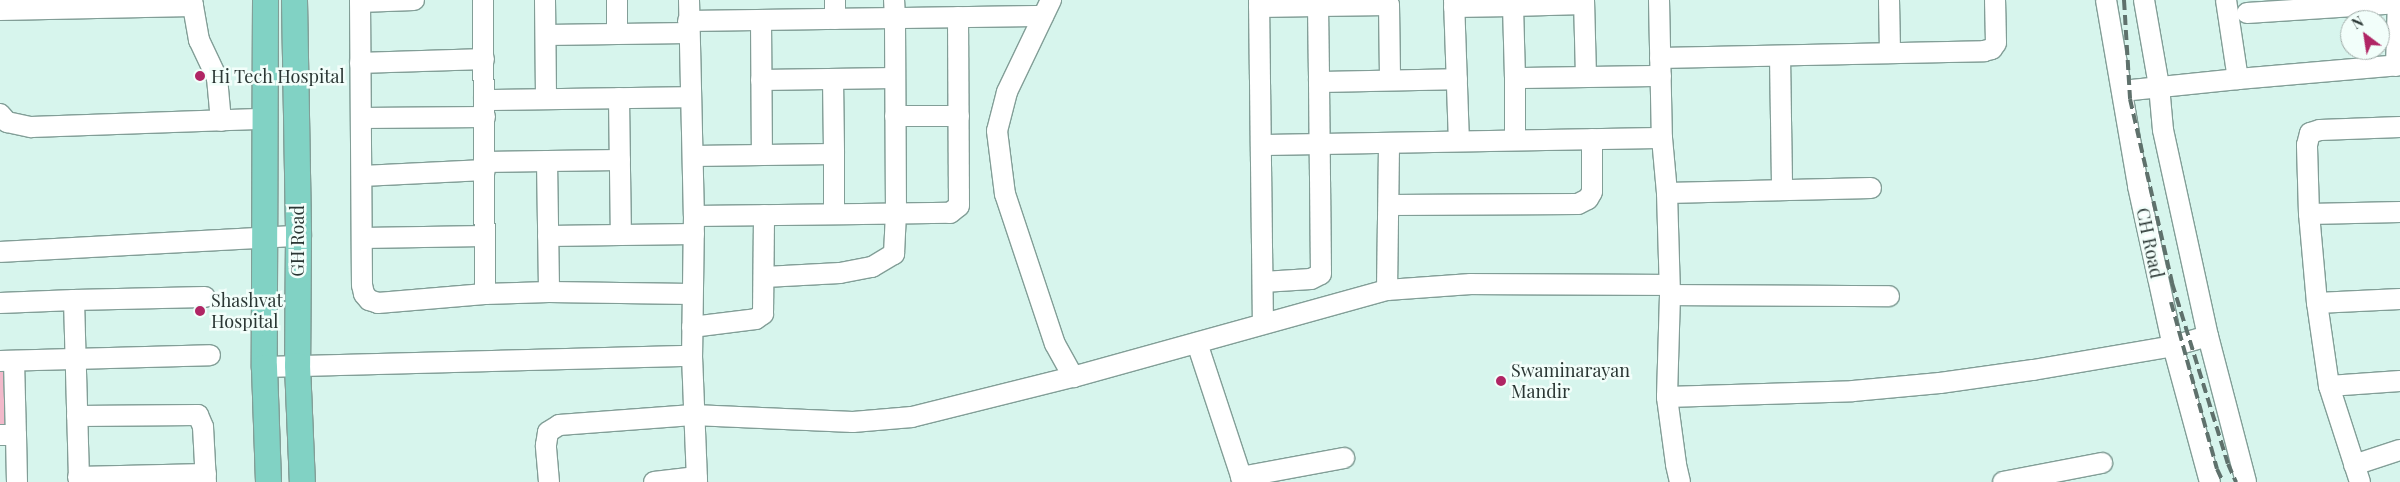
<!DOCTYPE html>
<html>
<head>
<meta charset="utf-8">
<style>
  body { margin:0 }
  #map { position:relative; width:2400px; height:482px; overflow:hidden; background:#d7f5ed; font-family:"Playfair Display",serif }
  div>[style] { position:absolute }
  .green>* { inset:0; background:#f2b9ca }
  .roads { filter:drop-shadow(1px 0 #829e97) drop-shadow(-1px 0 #829e97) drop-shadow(0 1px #829e97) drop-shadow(0 -1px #829e97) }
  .minor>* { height:20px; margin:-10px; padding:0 10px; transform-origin:10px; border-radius:10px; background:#fff }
  .major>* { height:25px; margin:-12.5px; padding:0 12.5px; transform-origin:12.5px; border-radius:12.5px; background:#81d2c4 }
  .rail>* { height:4px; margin-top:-2px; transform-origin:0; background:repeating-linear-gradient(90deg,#5f716c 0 10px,transparent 0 15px) }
  .dots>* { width:14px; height:14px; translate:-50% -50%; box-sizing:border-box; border:2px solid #f2fefa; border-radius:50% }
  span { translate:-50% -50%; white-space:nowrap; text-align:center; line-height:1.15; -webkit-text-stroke:5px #f2fefa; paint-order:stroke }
  .poi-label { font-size:18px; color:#2a3633 }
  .left { translate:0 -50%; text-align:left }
  .street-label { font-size:18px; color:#2a3633 }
  .north { position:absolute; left:2340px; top:10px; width:50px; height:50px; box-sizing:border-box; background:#f2fefa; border:1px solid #a2aeaa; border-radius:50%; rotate:329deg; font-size:14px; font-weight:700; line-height:20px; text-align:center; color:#2a3633 }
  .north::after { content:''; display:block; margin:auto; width:18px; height:22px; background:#b02564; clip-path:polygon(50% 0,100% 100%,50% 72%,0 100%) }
</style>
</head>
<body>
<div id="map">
  <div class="green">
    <div style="clip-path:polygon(0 369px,8px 369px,10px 428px,0 428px)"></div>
  </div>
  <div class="roads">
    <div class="minor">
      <div style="left:360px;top:0;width:285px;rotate:89.6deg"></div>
      <div style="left:362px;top:285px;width:9px;rotate:77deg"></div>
      <div style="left:364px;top:294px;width:8px;rotate:50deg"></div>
      <div style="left:369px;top:300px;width:9px;rotate:18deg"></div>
      <div style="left:378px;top:303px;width:107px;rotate:-4.8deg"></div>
      <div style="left:485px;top:294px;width:294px;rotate:-90.4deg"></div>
      <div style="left:545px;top:0;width:99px;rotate:89.4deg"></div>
      <div style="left:617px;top:0;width:34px;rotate:90deg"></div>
      <div style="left:689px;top:0;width:216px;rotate:88.7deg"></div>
      <div style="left:694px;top:216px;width:140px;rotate:90.8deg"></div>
      <div style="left:835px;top:0;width:19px;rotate:90deg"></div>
      <div style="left:1051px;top:0;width:102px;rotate:115.6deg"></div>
      <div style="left:1007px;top:92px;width:40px;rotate:104.4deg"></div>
      <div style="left:997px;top:131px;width:64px;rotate:82.8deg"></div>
      <div style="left:1005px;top:194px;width:158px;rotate:71.6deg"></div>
      <div style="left:1055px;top:344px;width:38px;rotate:61deg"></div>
      <div style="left:1259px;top:0;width:323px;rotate:89.3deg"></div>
      <div style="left:1454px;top:0;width:141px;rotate:88deg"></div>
      <div style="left:1584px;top:0;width:77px;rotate:88.5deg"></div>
      <div style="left:1659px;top:0;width:138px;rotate:88.8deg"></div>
      <div style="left:1662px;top:138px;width:55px;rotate:84.8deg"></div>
      <div style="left:1667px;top:193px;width:102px;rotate:88.3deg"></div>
      <div style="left:1670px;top:295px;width:102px;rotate:91.7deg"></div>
      <div style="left:1889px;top:0;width:53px;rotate:88.9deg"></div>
      <div style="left:2106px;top:0;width:189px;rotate:80.2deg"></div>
      <div style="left:2138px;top:186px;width:164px;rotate:77.7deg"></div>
      <div style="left:2173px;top:346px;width:141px;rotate:74.8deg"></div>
      <div style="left:2144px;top:0;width:87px;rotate:80.1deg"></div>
      <div style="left:2159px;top:86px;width:44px;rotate:84.8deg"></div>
      <div style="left:2163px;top:130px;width:211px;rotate:77.7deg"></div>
      <div style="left:2208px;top:336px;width:151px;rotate:75.4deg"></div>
      <div style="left:2226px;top:0;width:80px;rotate:81.4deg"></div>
      <div style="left:360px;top:2px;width:54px;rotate:-2.1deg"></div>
      <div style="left:193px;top:6px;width:35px;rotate:80deg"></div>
      <div style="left:199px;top:40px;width:42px;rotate:64.7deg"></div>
      <div style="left:217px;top:78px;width:43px;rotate:84.7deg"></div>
      <div style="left:1318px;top:6px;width:71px;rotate:-0.8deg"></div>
      <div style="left:1389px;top:5px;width:75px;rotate:89.2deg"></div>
      <div style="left:1513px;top:6px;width:71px;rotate:-1.6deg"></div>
      <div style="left:1259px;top:7px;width:59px;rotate:-1deg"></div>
      <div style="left:1318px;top:6px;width:76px;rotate:89.2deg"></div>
      <div style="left:1454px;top:7px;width:59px;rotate:-1deg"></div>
      <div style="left:1513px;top:6px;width:72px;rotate:88.4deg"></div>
      <div style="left:0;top:10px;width:193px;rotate:-1.2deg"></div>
      <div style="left:193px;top:6px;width:6px;rotate:-99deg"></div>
      <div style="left:2247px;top:13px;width:153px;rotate:-3.7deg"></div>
      <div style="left:761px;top:20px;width:135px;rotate:89.6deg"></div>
      <div style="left:688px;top:21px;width:207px;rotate:-0.8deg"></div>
      <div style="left:895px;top:18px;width:18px;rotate:-93deg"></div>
      <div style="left:546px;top:35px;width:143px;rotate:-0.8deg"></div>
      <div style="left:1780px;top:56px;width:134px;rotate:89.1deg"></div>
      <div style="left:1660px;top:58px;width:324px;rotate:-1.2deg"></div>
      <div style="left:1984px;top:51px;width:8px;rotate:-14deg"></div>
      <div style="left:1992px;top:49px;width:7px;rotate:-56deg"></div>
      <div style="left:1996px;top:43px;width:43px;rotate:-91.3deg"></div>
      <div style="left:360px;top:63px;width:124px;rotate:-1.8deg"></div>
      <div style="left:2396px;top:66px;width:66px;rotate:-88.3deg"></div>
      <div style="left:833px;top:79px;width:75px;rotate:89.2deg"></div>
      <div style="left:761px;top:80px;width:134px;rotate:-0.9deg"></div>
      <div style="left:2122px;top:91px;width:117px;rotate:-5.9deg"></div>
      <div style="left:2238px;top:79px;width:163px;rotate:-4.9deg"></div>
      <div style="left:619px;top:98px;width:137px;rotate:89.2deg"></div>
      <div style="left:484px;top:100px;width:207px;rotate:-0.8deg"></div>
      <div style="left:0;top:114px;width:11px;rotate:49deg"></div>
      <div style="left:7px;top:122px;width:25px;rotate:12deg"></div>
      <div style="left:31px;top:127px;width:234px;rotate:-2deg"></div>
      <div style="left:895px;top:116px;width:64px"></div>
      <div style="left:361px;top:118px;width:124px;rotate:-0.5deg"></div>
      <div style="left:1515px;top:140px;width:62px;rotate:-90deg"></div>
      <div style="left:1515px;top:78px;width:146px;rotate:-0.8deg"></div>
      <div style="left:1261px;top:145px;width:401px;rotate:-1deg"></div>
      <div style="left:693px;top:156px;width:141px;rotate:-0.8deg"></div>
      <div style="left:834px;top:154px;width:60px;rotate:90deg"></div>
      <div style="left:547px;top:161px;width:73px;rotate:-0.8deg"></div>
      <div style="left:485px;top:162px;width:62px;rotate:-0.9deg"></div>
      <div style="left:547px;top:161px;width:131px;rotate:89.1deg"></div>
      <div style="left:362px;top:176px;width:123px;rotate:-2.8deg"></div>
      <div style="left:1667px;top:193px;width:204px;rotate:-1.4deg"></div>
      <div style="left:1389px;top:205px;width:189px;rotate:-0.3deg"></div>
      <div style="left:1578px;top:204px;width:11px;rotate:-27deg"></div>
      <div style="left:1588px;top:199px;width:8px;rotate:-60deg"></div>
      <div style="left:1592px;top:192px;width:53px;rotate:-90deg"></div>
      <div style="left:2309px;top:214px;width:91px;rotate:-1.3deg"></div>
      <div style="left:694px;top:216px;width:256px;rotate:-0.7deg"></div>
      <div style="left:950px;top:213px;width:11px;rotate:-38deg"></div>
      <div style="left:959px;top:206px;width:189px;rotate:-90.3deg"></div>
      <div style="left:548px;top:236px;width:146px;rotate:-0.8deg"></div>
      <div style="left:362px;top:238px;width:123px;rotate:-0.9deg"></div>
      <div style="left:0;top:252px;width:298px;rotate:-3.1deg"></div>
      <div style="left:765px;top:277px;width:75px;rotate:-3.1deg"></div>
      <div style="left:840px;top:273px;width:33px;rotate:-11deg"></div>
      <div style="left:872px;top:267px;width:26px;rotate:-31deg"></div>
      <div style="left:894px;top:254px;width:41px;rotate:-87.2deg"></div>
      <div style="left:896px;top:213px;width:195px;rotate:-90.3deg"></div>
      <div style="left:895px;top:18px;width:148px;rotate:-0.8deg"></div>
      <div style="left:1263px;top:282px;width:48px;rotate:-3.6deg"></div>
      <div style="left:1311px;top:279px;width:11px;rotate:-27deg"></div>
      <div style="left:1321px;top:274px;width:192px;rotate:-90.6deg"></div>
      <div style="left:1319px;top:82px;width:138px;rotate:-1.2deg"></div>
      <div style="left:1387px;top:290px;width:147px;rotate:-89.2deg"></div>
      <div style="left:485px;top:294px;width:64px;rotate:-1.8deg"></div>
      <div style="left:549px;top:292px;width:143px;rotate:0.8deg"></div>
      <div style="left:1670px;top:295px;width:219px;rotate:0.3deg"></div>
      <div style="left:74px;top:300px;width:131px;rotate:-1.3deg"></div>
      <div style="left:0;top:303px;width:74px;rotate:-2.3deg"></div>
      <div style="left:74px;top:300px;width:182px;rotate:88.4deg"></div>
      <div style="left:2317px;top:303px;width:83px;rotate:-2.8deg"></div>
      <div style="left:692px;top:327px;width:64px;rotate:-7.1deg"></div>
      <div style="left:756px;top:319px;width:9px;rotate:-36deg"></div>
      <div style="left:763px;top:314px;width:99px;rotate:-89.4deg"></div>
      <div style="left:1197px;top:343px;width:146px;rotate:71.7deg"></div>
      <div style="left:0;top:361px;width:210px;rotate:-1.6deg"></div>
      <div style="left:14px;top:361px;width:74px;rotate:88.5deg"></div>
      <div style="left:264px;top:367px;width:428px;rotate:-1.5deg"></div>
      <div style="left:692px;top:356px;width:126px;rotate:87.7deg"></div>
      <div style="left:2329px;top:386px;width:71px;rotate:-4deg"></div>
      <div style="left:77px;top:416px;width:121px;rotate:-0.5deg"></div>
      <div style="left:198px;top:415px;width:13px;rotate:67deg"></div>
      <div style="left:203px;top:427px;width:55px;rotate:86.9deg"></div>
      <div style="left:0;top:435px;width:16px"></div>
      <div style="left:16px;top:435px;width:47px;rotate:88.8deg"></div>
      <div style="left:2354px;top:465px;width:48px;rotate:-18.1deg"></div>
      <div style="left:78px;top:477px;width:128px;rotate:-1.3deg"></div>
      <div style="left:1241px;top:477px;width:105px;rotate:-10.5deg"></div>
      <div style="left:549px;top:482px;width:37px;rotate:-95deg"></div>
      <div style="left:546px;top:445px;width:13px;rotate:-81deg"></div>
      <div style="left:548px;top:432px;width:13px;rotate:-32deg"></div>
      <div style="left:559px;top:425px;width:134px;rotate:-4.3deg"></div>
      <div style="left:693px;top:415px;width:160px;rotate:2.5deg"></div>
      <div style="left:853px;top:422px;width:59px;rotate:-4.8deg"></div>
      <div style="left:912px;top:417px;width:166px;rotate:-14deg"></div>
      <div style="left:1073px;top:377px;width:326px;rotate:-15.5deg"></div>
      <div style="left:1387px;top:290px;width:84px;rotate:-4.1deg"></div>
      <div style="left:1471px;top:284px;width:198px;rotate:0.3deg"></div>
      <div style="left:654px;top:482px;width:43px;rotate:-6.6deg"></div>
      <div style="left:1680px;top:482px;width:18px;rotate:-103deg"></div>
      <div style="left:1676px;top:464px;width:68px;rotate:-97.7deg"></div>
      <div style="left:1667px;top:397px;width:186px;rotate:-1.8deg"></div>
      <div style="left:1853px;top:391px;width:87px;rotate:-5.3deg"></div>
      <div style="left:1940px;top:383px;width:94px;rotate:-8deg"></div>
      <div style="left:2033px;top:370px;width:142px;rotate:-9.7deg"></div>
      <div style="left:2173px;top:346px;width:36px;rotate:-16deg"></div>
      <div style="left:2003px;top:482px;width:101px;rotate:-10.9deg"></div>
      <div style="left:2360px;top:482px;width:101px;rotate:-107.9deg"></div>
      <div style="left:2329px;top:386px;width:84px;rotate:-98.2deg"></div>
      <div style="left:2317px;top:303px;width:89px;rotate:-95.1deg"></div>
      <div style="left:2309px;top:214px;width:69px;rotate:-91.7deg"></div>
      <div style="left:2307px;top:145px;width:12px;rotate:-76deg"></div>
      <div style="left:2310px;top:133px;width:10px;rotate:-17deg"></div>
      <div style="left:2320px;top:130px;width:80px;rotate:-2.1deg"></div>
    </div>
    <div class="major">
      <div style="left:265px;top:0;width:367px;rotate:90.2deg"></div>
      <div style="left:264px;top:367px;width:115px;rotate:88deg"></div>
      <div style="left:294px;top:0;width:236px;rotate:89deg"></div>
      <div style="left:298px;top:236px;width:129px;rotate:90.4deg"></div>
      <div style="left:297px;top:365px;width:117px;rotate:87.6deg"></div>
    </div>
  </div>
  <div class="rail">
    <div style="left:2124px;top:0;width:99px;rotate:86.5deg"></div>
    <div style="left:2130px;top:99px;width:189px;rotate:77.1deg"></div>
    <div style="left:2172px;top:283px;width:189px;rotate:72.8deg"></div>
    <div style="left:2228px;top:464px;width:20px;rotate:66deg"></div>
    <div style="left:2171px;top:302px;width:173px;rotate:74.6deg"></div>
    <div style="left:2217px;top:469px;width:14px;rotate:65deg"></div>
  </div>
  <div class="dots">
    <div style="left:200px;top:76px;background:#b02564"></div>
    <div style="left:200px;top:311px;background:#b02564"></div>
    <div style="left:1501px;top:381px;background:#b02564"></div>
  </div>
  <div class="poi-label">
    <span class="left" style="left:211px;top:76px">Hi Tech Hospital</span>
    <span class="left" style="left:211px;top:311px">Shashvat<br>Hospital</span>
    <span class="left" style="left:1511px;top:381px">Swaminarayan<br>Mandir</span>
  </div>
  <div class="street-label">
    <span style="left:297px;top:241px;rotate:-90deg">GH Road</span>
    <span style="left:2150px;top:243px;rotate:78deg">CH Road</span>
  </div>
  <div class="north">N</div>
</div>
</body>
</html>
